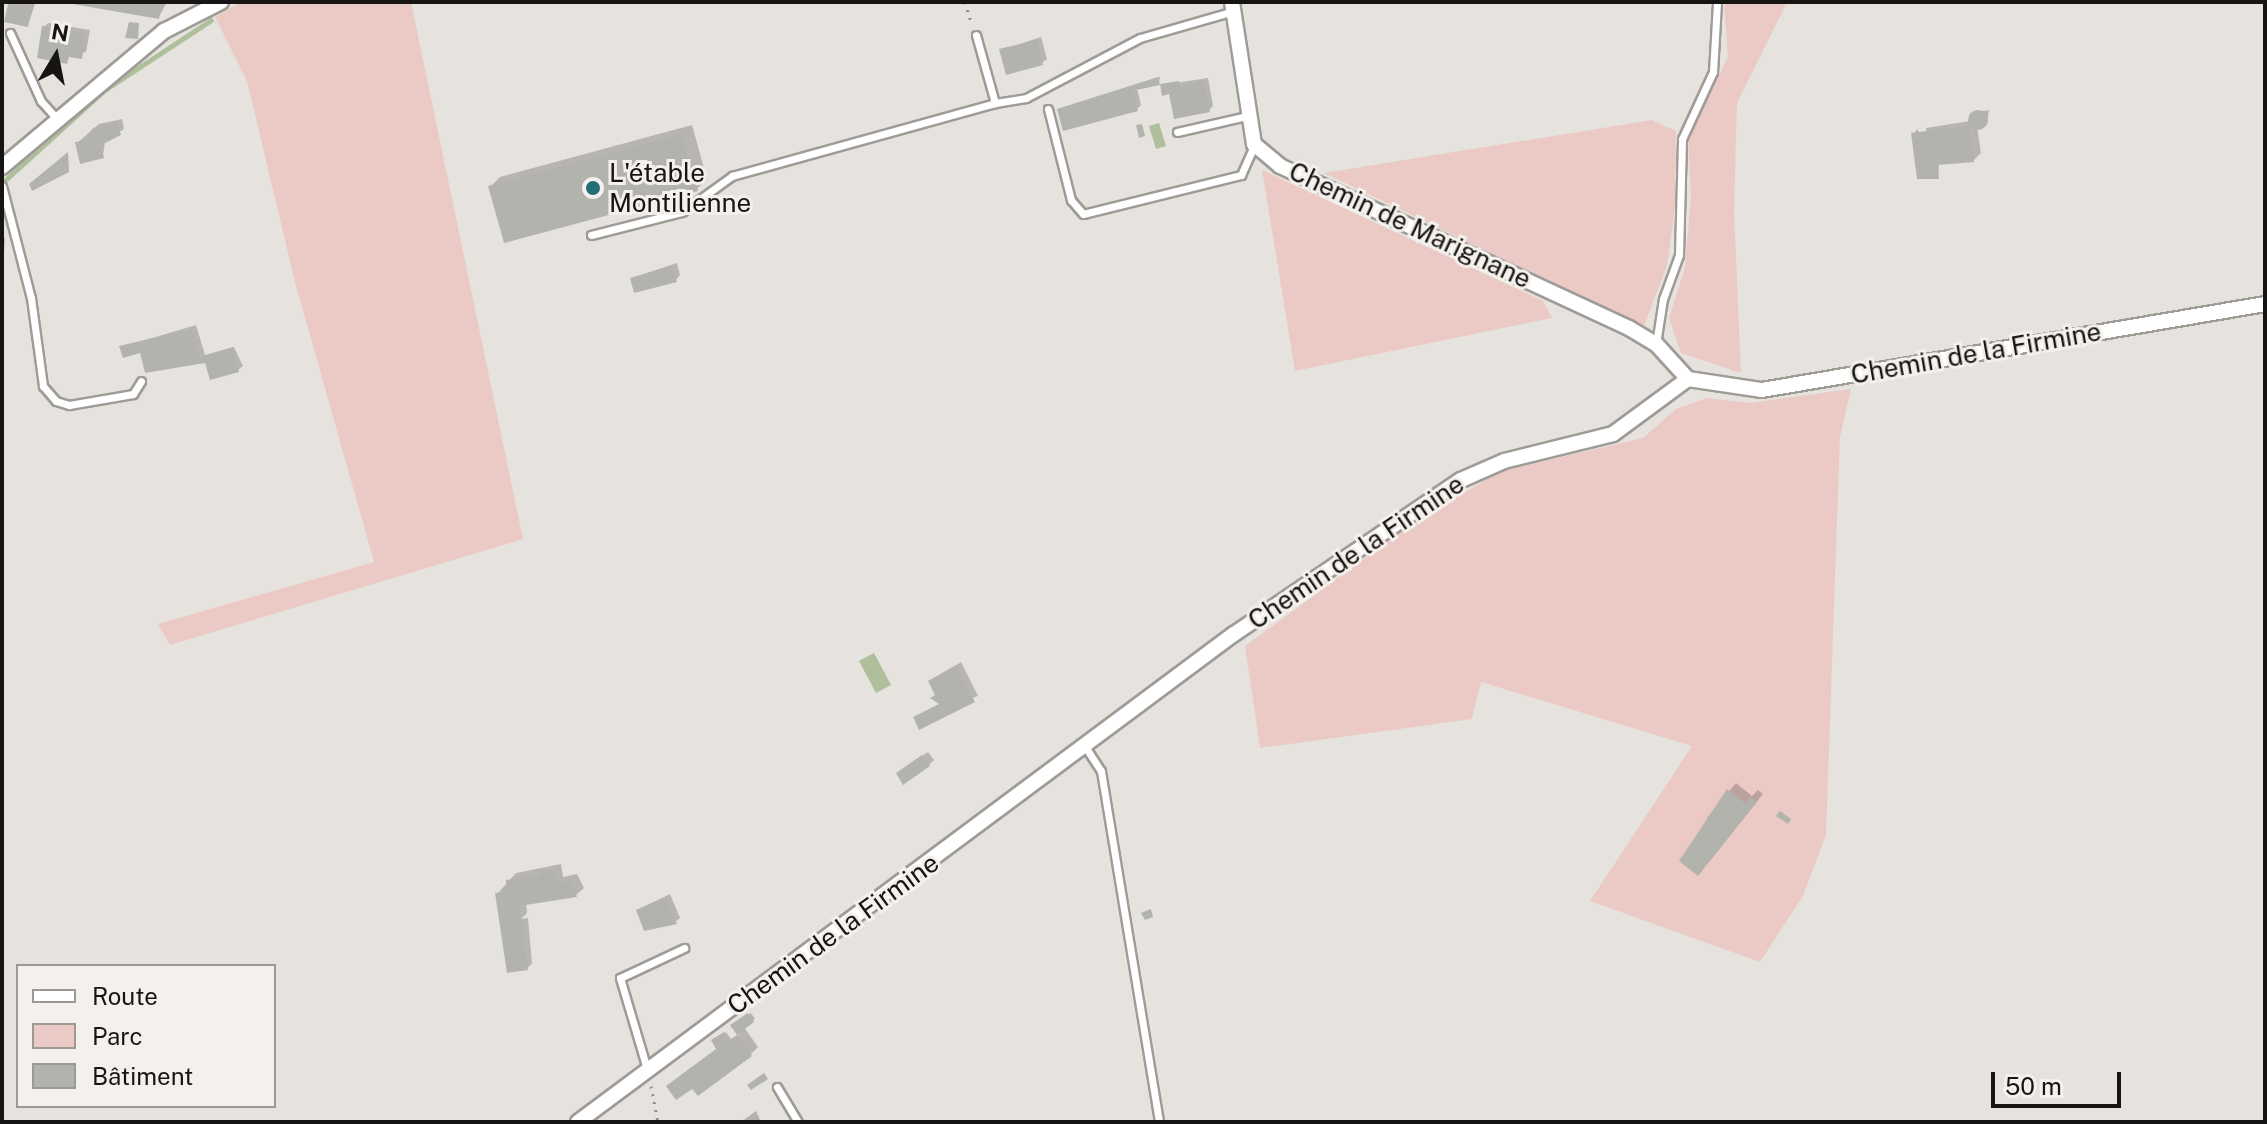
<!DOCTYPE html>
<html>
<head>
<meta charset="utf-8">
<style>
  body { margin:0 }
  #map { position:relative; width:2267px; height:1124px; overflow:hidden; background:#e6e3de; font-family:"Public Sans",sans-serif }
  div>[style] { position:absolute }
  .green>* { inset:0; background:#ebcac5 }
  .water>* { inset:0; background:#afbf9c }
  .shadow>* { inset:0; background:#0003 }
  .stream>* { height:5px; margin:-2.5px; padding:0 2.5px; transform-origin:2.5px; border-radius:2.5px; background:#afbf9c }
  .building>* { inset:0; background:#b3b3ad }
  .round { border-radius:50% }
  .path>* { height:3px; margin-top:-1.5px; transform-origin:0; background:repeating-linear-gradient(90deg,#918f8b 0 2px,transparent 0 8px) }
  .roads { filter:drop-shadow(2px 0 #9f9b97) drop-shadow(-2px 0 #9f9b97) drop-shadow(0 2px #9f9b97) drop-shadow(0 -2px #9f9b97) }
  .lane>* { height:7px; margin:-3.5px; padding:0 3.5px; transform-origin:3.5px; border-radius:3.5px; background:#fff }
  .street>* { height:14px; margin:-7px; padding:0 7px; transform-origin:7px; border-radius:7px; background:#fff }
  .dots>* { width:22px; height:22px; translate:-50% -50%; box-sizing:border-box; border:4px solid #f4f0eb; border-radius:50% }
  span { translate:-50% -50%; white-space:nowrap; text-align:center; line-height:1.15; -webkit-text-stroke:6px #f4f0eb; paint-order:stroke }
  .poi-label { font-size:26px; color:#161513 }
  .left { translate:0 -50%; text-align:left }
  .street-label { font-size:26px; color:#161513 }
  .frame { position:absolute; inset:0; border:4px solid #161513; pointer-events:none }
  .legend { position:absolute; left:16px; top:964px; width:260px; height:144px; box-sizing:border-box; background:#f4f0eb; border:2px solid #9b9895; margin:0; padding:10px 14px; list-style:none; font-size:24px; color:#161513 }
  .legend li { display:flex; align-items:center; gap:16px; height:40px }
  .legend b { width:40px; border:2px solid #9b9895 }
  .north { position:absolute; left:16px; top:16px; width:80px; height:80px; -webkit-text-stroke:6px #f4f0eb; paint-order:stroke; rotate:10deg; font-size:22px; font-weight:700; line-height:32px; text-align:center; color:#161513 }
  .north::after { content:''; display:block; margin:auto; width:28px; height:36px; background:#161513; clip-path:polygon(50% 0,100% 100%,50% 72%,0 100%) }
  .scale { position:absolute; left:1991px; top:1072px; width:130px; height:36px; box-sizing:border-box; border:4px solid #161513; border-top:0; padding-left:10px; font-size:24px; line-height:28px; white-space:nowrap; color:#161513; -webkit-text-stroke:6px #f4f0eb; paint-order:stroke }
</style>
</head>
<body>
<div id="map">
  <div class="green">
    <div style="clip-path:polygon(241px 2px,411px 2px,523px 539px,170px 645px,158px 624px,374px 562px,295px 282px,247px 81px,215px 17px)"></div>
    <div style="clip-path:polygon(1724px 2px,1787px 2px,1737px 103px,1734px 211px,1741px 373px,1681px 353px,1669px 318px,1685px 267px,1691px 196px,1688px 139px,1728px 57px)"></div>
    <div style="clip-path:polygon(1652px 120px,1676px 131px,1675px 208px,1667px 266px,1644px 326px,1324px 173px)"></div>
    <div style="clip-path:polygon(1262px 170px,1543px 301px,1552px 318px,1295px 371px)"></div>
    <div style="clip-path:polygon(1851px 389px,1840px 437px,1826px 835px,1803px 896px,1760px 962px,1590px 901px,1692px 746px,1481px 682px,1472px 719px,1260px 748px,1245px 646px,1413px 523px,1501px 471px,1643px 438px,1676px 409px,1707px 398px,1750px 403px)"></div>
  </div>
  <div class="water">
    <div style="clip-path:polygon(1159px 123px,1166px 146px,1156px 149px,1149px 126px)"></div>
    <div style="clip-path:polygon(874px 653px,891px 685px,876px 693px,859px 661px)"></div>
  </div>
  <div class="shadow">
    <div style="clip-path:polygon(12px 2px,35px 4px,28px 25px,10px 5px)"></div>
    <div style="clip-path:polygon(63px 2px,167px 2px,159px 17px)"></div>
    <div style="clip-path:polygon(48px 23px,90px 30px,86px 52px,69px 55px,67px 61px,44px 27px)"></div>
    <div style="clip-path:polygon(1041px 37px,1047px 59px,1042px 63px,1002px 50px)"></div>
    <div style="clip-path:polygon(1160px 77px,1159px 83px,1137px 88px,1141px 105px,1137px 109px,1059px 110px)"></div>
    <div style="clip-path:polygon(1208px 78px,1213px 106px,1209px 110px,1162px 85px)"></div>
    <div style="clip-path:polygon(1989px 110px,1987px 123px,1977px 126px,1981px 153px,1974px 160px,1939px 163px,1938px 177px,1918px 174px,1913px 134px,1918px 129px,1928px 172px,1926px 128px,1970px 121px,1970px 113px)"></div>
    <div style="clip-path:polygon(122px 119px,124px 129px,105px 141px,103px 156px,77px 143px,99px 124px)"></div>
    <div style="clip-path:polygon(692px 125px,707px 179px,697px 189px,490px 187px,500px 177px)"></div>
    <div style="clip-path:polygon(5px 238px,3px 271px,2px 272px,3px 238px)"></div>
    <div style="clip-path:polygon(677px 263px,680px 275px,676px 280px,632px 278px)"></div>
    <div style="clip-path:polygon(196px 325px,205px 355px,234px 347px,243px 366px,238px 370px,212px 359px,122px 347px)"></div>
    <div style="clip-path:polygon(961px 662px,978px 696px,915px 718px,941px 703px,930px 682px)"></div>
    <div style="clip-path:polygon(928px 752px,934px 760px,929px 765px,903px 769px)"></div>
    <div style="clip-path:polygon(1736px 783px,1752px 796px,1758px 790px,1763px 794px,1712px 858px,1707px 818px)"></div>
    <div style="clip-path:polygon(561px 864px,563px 877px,577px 874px,584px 888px,576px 895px,526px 902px,527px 913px,521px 919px,528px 918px,532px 964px,527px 968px,497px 894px,516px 873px)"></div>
    <div style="clip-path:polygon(670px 894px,680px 918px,675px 922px,638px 910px)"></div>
    <div style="clip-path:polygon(751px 1013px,755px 1019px,744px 1027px,758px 1047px,751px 1054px,718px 1048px,715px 1039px,726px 1032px,731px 1039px,739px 1034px,733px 1025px)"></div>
  </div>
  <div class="stream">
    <div style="left:2px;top:183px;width:137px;rotate:-42.3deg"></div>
    <div style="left:103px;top:91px;width:129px;rotate:-33.3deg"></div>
  </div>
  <div class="building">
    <div style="clip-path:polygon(61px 2px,155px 2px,162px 3px,159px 19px)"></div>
    <div style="clip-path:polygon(8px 4px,32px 8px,28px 27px,4px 22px)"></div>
    <div style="clip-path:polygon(129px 22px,139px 23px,138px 39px,125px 38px)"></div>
    <div style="clip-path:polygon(42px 26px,86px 34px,82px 59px,69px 57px,67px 64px,37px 58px)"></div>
    <div style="clip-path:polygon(1037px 40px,1043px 65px,1006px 75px,999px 49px)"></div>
    <div style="clip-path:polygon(1158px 77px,1160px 85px,1132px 91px,1138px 111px,1063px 131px,1057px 109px)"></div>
    <div style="clip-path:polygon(1179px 81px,1180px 86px,1204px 82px,1210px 112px,1174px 119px,1169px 94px,1162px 96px,1160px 84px)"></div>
    <div class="round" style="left:1968px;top:110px;width:20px;height:20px"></div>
    <div style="clip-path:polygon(117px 122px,121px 135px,101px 145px,104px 158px,80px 164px,75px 142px,84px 141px,93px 128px)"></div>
    <div style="clip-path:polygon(1142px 124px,1145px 136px,1139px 138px,1136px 125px)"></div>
    <div style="clip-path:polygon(1969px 126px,1974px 162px,1938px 165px,1939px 179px,1917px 179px,1911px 133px)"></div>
    <div style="clip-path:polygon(682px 134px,698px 191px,504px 243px,488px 186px)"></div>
    <div style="clip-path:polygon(68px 152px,69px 172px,32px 191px,29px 184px)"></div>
    <div style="clip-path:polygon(672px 266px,677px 282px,634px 293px,630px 278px)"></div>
    <div style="clip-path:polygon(192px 329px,200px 357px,233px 347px,239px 372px,210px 380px,205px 363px,145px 373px,140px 353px,123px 358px,119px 346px)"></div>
    <div style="clip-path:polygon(956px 665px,975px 702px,919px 730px,913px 717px,939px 704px,930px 698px,935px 695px,928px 681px)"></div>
    <div style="clip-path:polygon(922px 755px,930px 766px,903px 785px,896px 773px)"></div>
    <div style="clip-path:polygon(1727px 789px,1746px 804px,1750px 796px,1756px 803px,1698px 876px,1679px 861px)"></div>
    <div style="clip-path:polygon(1780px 811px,1791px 819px,1788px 824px,1776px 816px)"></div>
    <div style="clip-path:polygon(541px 870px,554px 870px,556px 883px,570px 881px,577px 897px,519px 906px,528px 970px,507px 973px,495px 893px,507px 892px,506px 880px,540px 876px)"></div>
    <div style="clip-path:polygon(665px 897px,677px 924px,644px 931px,636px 910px)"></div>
    <div style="clip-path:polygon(1151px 909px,1153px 917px,1145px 920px,1141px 913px)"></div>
    <div style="clip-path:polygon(748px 1013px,754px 1022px,737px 1035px,730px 1025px)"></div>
    <div style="clip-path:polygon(724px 1032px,729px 1041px,737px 1035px,752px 1056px,698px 1096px,692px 1089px,676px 1100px,666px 1086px,716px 1049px,711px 1040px)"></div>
    <div style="clip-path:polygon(764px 1073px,768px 1079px,751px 1090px,747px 1085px)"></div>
    <div style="clip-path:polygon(756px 1111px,761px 1122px,741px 1122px)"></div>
  </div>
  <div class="path">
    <div style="left:965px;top:2px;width:24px;rotate:73deg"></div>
    <div style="left:651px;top:1086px;width:37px;rotate:79deg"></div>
  </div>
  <div class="roads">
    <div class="lane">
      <div style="left:10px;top:33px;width:75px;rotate:65.5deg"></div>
      <div style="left:41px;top:101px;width:24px;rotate:48deg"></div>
      <div style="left:976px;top:35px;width:71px;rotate:74.4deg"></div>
      <div style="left:995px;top:103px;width:31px;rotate:-9deg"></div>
      <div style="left:1026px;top:98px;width:129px;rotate:-27.8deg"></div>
      <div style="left:1140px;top:38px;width:98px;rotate:-16deg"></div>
      <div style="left:1048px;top:109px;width:94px;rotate:75.8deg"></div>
      <div style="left:1071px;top:200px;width:18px;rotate:49deg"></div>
      <div style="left:1083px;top:214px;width:163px;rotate:-13.9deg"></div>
      <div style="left:1241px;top:175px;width:32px;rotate:-66deg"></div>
      <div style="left:1177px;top:132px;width:72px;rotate:-12.9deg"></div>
      <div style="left:2px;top:186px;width:116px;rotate:75.5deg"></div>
      <div style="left:31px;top:298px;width:89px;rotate:82.2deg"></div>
      <div style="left:43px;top:386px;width:20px;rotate:49deg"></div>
      <div style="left:56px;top:401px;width:14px;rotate:17deg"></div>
      <div style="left:69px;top:405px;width:65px;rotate:-9.8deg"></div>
      <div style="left:133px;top:394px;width:15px;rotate:-58deg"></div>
      <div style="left:591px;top:235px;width:94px;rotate:-14.2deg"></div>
      <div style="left:682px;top:212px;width:62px;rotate:-35.8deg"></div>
      <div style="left:732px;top:176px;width:273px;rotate:-15.5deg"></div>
      <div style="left:1656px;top:344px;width:46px;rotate:-81.2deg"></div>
      <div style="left:1663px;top:299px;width:47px;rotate:-70deg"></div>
      <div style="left:1679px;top:255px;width:116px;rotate:-88.5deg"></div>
      <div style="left:1682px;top:139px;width:74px;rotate:-65.2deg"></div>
      <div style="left:1713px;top:72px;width:70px;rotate:-86.7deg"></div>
      <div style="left:1086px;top:748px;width:27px;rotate:57deg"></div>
      <div style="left:1101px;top:771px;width:356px;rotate:80.6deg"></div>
      <div style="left:647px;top:1069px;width:95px;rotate:-106.5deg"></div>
      <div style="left:620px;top:978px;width:71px;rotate:-25.1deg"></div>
      <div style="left:777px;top:1087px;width:41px;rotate:59deg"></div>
    </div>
    <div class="street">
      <div style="left:1232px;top:2px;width:144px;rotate:81.2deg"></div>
      <div style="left:1254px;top:144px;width:34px;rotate:40deg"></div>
      <div style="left:1280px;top:166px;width:385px;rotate:24.9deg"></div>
      <div style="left:1629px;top:328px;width:31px;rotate:31deg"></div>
      <div style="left:1656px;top:344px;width:47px;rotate:47.6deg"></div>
      <div style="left:2px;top:167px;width:212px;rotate:-40deg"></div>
      <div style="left:164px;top:31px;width:64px;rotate:-27deg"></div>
      <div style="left:578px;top:1122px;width:818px;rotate:-36.65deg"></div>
      <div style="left:1234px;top:634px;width:274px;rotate:-34.2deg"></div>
      <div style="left:1461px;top:480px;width:47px;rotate:-23.8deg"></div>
      <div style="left:1504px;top:461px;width:112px;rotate:-13.9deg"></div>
      <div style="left:1613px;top:434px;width:93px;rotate:-36.3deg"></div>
      <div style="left:1688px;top:379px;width:75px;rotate:8.5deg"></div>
      <div style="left:1762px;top:390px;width:510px;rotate:-9.7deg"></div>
    </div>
  </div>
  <div class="dots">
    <div style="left:593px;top:188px;background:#226e73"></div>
  </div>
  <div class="poi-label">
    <span class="left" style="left:609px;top:188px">L'étable<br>Montilienne</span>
  </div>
  <div class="street-label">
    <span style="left:1410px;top:225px;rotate:25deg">Chemin de Marignane</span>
    <span style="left:1976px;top:353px;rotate:-10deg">Chemin de la Firmine</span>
    <span style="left:1356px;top:552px;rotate:-34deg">Chemin de la Firmine</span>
    <span style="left:833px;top:934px;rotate:-36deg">Chemin de la Firmine</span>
  </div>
  <div class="frame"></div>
  <ul class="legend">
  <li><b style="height:10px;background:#fff"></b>Route</li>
  <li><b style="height:22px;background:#ebcac5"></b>Parc</li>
  <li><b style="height:22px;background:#b3b3ad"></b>Bâtiment</li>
  </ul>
  <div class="north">N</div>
  <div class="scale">50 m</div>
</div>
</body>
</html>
